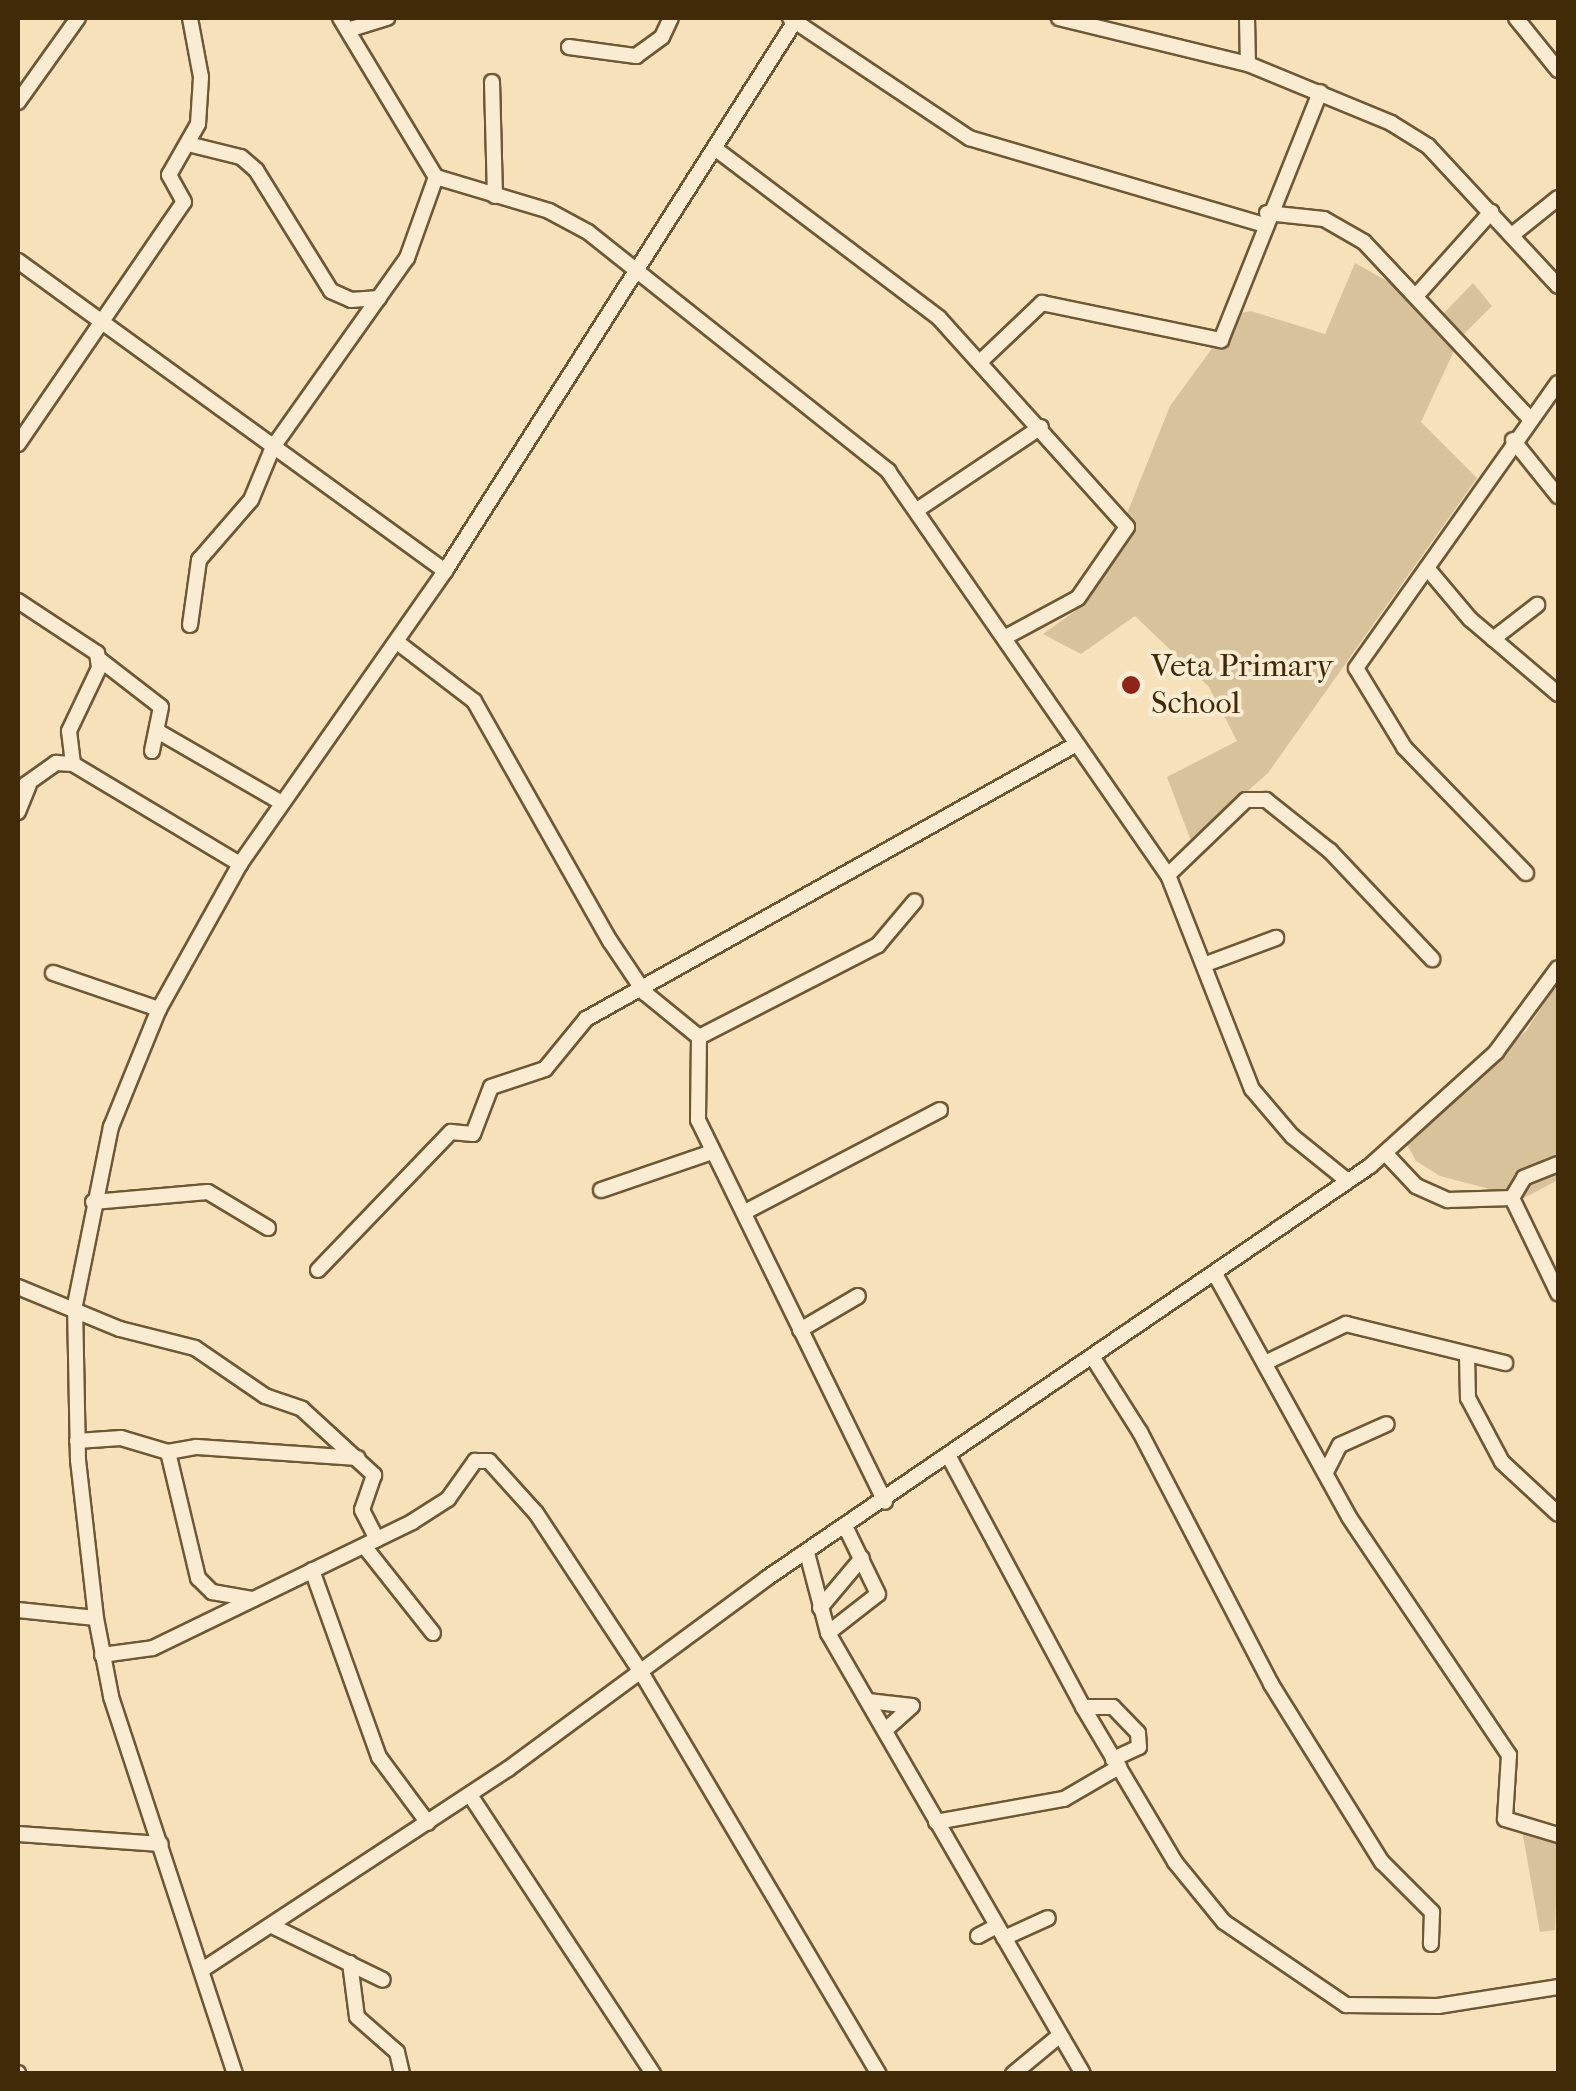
<!DOCTYPE html>
<html>
<head>
<meta charset="utf-8">
<style>
  body { margin:0 }
  #map { position:relative; width:1576px; height:2091px; overflow:hidden; background:#f6e1bb; font-family:"IM FELL French Canon",serif }
  div>[style] { position:absolute }
  .green>* { inset:0; background:#d7c29c }
  .roads { filter:drop-shadow(2px 0 #6e5834) drop-shadow(-2px 0 #6e5834) drop-shadow(0 2px #6e5834) drop-shadow(0 -2px #6e5834) }
  .minor>* { height:14px; margin:-7px; padding:0 7px; transform-origin:7px; border-radius:7px; background:#f9ecd3 }
  .dots>* { width:28px; height:28px; translate:-50% -50%; box-sizing:border-box; border:5px solid #f9ecd3; border-radius:50% }
  span { translate:-50% -50%; white-space:nowrap; text-align:center; line-height:1.15; -webkit-text-stroke:8px #f9ecd3; paint-order:stroke }
  .poi-label { font-size:32px; color:#412a07 }
  .left { translate:0 -50%; text-align:left }
  .frame { position:absolute; inset:0; border:20px solid #412a07; pointer-events:none }
</style>
</head>
<body>
<div id="map">
  <div class="green">
    <div style="clip-path:polygon(1355px 263px,1444px 313px,1473px 283px,1492px 306px,1460px 338px,1421px 422px,1477px 478px,1268px 773px,1191px 841px,1167px 777px,1237px 741px,1209px 687px,1135px 616px,1081px 654px,1043px 634px,1074px 612px,1122px 526px,1170px 406px,1213px 347px,1221px 317px,1251px 311px,1325px 334px)"></div>
    <div style="clip-path:polygon(1558px 982px,1558px 1180px,1524px 1198px,1440px 1176px,1416px 1161px,1405px 1141px,1526px 1031px)"></div>
    <div style="clip-path:polygon(1522px 1830px,1558px 1839px,1555px 1930px,1540px 1932px)"></div>
  </div>
  <div class="roads">
    <div class="minor">
      <div style="left:340px;top:18px;width:186px;rotate:58.9deg"></div>
      <div style="left:436px;top:177px;width:118px;rotate:16.7deg"></div>
      <div style="left:549px;top:211px;width:44px;rotate:28.3deg"></div>
      <div style="left:588px;top:232px;width:384px;rotate:38.5deg"></div>
      <div style="left:888px;top:471px;width:492px;rotate:55.3deg"></div>
      <div style="left:1168px;top:875px;width:230px;rotate:68.6deg"></div>
      <div style="left:1252px;top:1089px;width:62px;rotate:49.6deg"></div>
      <div style="left:1292px;top:1136px;width:67px;rotate:38.9deg"></div>
      <div style="left:790px;top:18px;width:216px;rotate:33.8deg"></div>
      <div style="left:969px;top:138px;width:305px;rotate:16.4deg"></div>
      <div style="left:1059px;top:18px;width:195px;rotate:13.7deg"></div>
      <div style="left:1248px;top:64px;width:155px;rotate:22.4deg"></div>
      <div style="left:1391px;top:123px;width:44px;rotate:31.9deg"></div>
      <div style="left:1428px;top:146px;width:191px;rotate:47.1deg"></div>
      <div style="left:1247px;top:18px;width:46px;rotate:88.8deg"></div>
      <div style="left:1516px;top:18px;width:67px;rotate:51.1deg"></div>
      <div style="left:351px;top:29px;width:38px;rotate:-17deg"></div>
      <div style="left:569px;top:47px;width:68px;rotate:7.7deg"></div>
      <div style="left:636px;top:56px;width:32px;rotate:-36deg"></div>
      <div style="left:662px;top:37px;width:21px;rotate:-65deg"></div>
      <div style="left:492px;top:82px;width:114px;rotate:88.5deg"></div>
      <div style="left:18px;top:102px;width:103px;rotate:-54.5deg"></div>
      <div style="left:192px;top:145px;width:50px;rotate:13.8deg"></div>
      <div style="left:241px;top:157px;width:20px;rotate:41deg"></div>
      <div style="left:256px;top:170px;width:142px;rotate:58.2deg"></div>
      <div style="left:331px;top:291px;width:22px;rotate:24deg"></div>
      <div style="left:351px;top:300px;width:28px;rotate:-4deg"></div>
      <div style="left:717px;top:150px;width:278px;rotate:37.1deg"></div>
      <div style="left:939px;top:318px;width:281px;rotate:48deg"></div>
      <div style="left:1127px;top:527px;width:86px;rotate:124.6deg"></div>
      <div style="left:1078px;top:598px;width:84px;rotate:151.6deg"></div>
      <div style="left:1267px;top:213px;width:57px;rotate:6deg"></div>
      <div style="left:1324px;top:219px;width:46px;rotate:29.9deg"></div>
      <div style="left:1364px;top:242px;width:241px;rotate:46.8deg"></div>
      <div style="left:1512px;top:235px;width:59px;rotate:-38.8deg"></div>
      <div style="left:18px;top:261px;width:528px;rotate:35.98deg"></div>
      <div style="left:1416px;top:296px;width:113px;rotate:-48.2deg"></div>
      <div style="left:982px;top:360px;width:83px;rotate:-43.5deg"></div>
      <div style="left:1042px;top:303px;width:183px;rotate:11.7deg"></div>
      <div style="left:1221px;top:340px;width:267px;rotate:-68.2deg"></div>
      <div style="left:1513px;top:440px;width:72px;rotate:51.2deg"></div>
      <div style="left:18px;top:444px;width:293px;rotate:-55.6deg"></div>
      <div style="left:184px;top:202px;width:31px;rotate:-119deg"></div>
      <div style="left:169px;top:175px;width:59px;rotate:-60.4deg"></div>
      <div style="left:198px;top:124px;width:47px;rotate:-86.3deg"></div>
      <div style="left:201px;top:77px;width:60px;rotate:-100.6deg"></div>
      <div style="left:917px;top:510px;width:149px;rotate:-33.8deg"></div>
      <div style="left:1427px;top:568px;width:67px;rotate:49.9deg"></div>
      <div style="left:1470px;top:619px;width:116px;rotate:40.4deg"></div>
      <div style="left:18px;top:601px;width:95px;rotate:33.4deg"></div>
      <div style="left:97px;top:653px;width:15px;rotate:82deg"></div>
      <div style="left:99px;top:668px;width:70px;rotate:115.5deg"></div>
      <div style="left:69px;top:731px;width:33px;rotate:83deg"></div>
      <div style="left:190px;top:625px;width:66px;rotate:-82.1deg"></div>
      <div style="left:199px;top:560px;width:79px;rotate:-49.1deg"></div>
      <div style="left:251px;top:500px;width:57px;rotate:-67.5deg"></div>
      <div style="left:273px;top:447px;width:232px;rotate:-54.7deg"></div>
      <div style="left:407px;top:258px;width:86px;rotate:-70.3deg"></div>
      <div style="left:1493px;top:639px;width:56px;rotate:-37.7deg"></div>
      <div style="left:397px;top:642px;width:97px;rotate:37.5deg"></div>
      <div style="left:474px;top:701px;width:276px;rotate:60.5deg"></div>
      <div style="left:610px;top:941px;width:63px;rotate:56.1deg"></div>
      <div style="left:645px;top:993px;width:70px;rotate:39.2deg"></div>
      <div style="left:699px;top:1037px;width:83px;rotate:90.7deg"></div>
      <div style="left:698px;top:1120px;width:425px;rotate:63.9deg"></div>
      <div style="left:99px;top:659px;width:78px;rotate:37.7deg"></div>
      <div style="left:161px;top:707px;width:45px;rotate:101.6deg"></div>
      <div style="left:159px;top:732px;width:142px;rotate:30deg"></div>
      <div style="left:18px;top:790px;width:47px;rotate:-35.4deg"></div>
      <div style="left:56px;top:763px;width:17px;rotate:3deg"></div>
      <div style="left:73px;top:764px;width:195px;rotate:30.9deg"></div>
      <div style="left:18px;top:812px;width:29px;rotate:-68deg"></div>
      <div style="left:1526px;top:873px;width:175px;rotate:-134.1deg"></div>
      <div style="left:1404px;top:747px;width:92px;rotate:-121.3deg"></div>
      <div style="left:1356px;top:668px;width:349px;rotate:-54.7deg"></div>
      <div style="left:1168px;top:875px;width:108px;rotate:-43.9deg"></div>
      <div style="left:1246px;top:800px;width:20px"></div>
      <div style="left:1266px;top:800px;width:82px;rotate:38.6deg"></div>
      <div style="left:1330px;top:851px;width:149px;rotate:46.6deg"></div>
      <div style="left:1206px;top:964px;width:75px;rotate:-20.4deg"></div>
      <div style="left:53px;top:973px;width:112px;rotate:18.8deg"></div>
      <div style="left:699px;top:1037px;width:201px;rotate:-27.2deg"></div>
      <div style="left:878px;top:945px;width:57px;rotate:-49.9deg"></div>
      <div style="left:1386px;top:1154px;width:44px;rotate:46.8deg"></div>
      <div style="left:1416px;top:1186px;width:35px;rotate:24deg"></div>
      <div style="left:1448px;top:1200px;width:64px;rotate:-1.8deg"></div>
      <div style="left:1558px;top:1164px;width:37px;rotate:158deg"></div>
      <div style="left:1524px;top:1178px;width:23px;rotate:121deg"></div>
      <div style="left:1512px;top:1198px;width:106px;rotate:64.2deg"></div>
      <div style="left:601px;top:1190px;width:117px;rotate:-18.9deg"></div>
      <div style="left:93px;top:1202px;width:115px;rotate:-5deg"></div>
      <div style="left:208px;top:1192px;width:70px;rotate:31deg"></div>
      <div style="left:745px;top:1212px;width:220px;rotate:-27.6deg"></div>
      <div style="left:318px;top:1270px;width:192px;rotate:-46.1deg"></div>
      <div style="left:451px;top:1132px;width:22px;rotate:5deg"></div>
      <div style="left:473px;top:1134px;width:50px;rotate:-69deg"></div>
      <div style="left:491px;top:1087px;width:57px;rotate:-18.4deg"></div>
      <div style="left:545px;top:1069px;width:65px;rotate:-50.6deg"></div>
      <div style="left:586px;top:1019px;width:558px;rotate:-29.27deg"></div>
      <div style="left:1215px;top:1274px;width:277px;rotate:61.1deg"></div>
      <div style="left:1349px;top:1517px;width:287px;rotate:56.1deg"></div>
      <div style="left:1509px;top:1755px;width:64px;rotate:93.6deg"></div>
      <div style="left:1505px;top:1819px;width:55px;rotate:16.8deg"></div>
      <div style="left:18px;top:1287px;width:110px;rotate:22.4deg"></div>
      <div style="left:120px;top:1329px;width:77px;rotate:14.2deg"></div>
      <div style="left:195px;top:1348px;width:85px;rotate:34.4deg"></div>
      <div style="left:265px;top:1396px;width:39px;rotate:19deg"></div>
      <div style="left:302px;top:1409px;width:98px;rotate:42.5deg"></div>
      <div style="left:374px;top:1475px;width:37px;rotate:109deg"></div>
      <div style="left:362px;top:1510px;width:33px;rotate:63deg"></div>
      <div style="left:800px;top:1330px;width:67px;rotate:-30.4deg"></div>
      <div style="left:1467px;top:1355px;width:43px;rotate:88.7deg"></div>
      <div style="left:1468px;top:1398px;width:72px;rotate:62deg"></div>
      <div style="left:1502px;top:1462px;width:76px;rotate:42.9deg"></div>
      <div style="left:1093px;top:1358px;width:88px;rotate:57.6deg"></div>
      <div style="left:1140px;top:1432px;width:284px;rotate:62.5deg"></div>
      <div style="left:1271px;top:1684px;width:210px;rotate:58.1deg"></div>
      <div style="left:1382px;top:1862px;width:71px;rotate:45deg"></div>
      <div style="left:1432px;top:1912px;width:32px;rotate:92deg"></div>
      <div style="left:1267px;top:1362px;width:88px;rotate:-25.7deg"></div>
      <div style="left:1346px;top:1324px;width:164px;rotate:13.8deg"></div>
      <div style="left:77px;top:1441px;width:44px;rotate:-3.9deg"></div>
      <div style="left:121px;top:1438px;width:49px;rotate:16.6deg"></div>
      <div style="left:168px;top:1452px;width:130px;rotate:76.6deg"></div>
      <div style="left:198px;top:1578px;width:20px;rotate:45deg"></div>
      <div style="left:212px;top:1592px;width:42px;rotate:9.7deg"></div>
      <div style="left:168px;top:1452px;width:29px;rotate:-10deg"></div>
      <div style="left:197px;top:1447px;width:161px;rotate:3.9deg"></div>
      <div style="left:948px;top:1455px;width:286px;rotate:61.8deg"></div>
      <div style="left:1083px;top:1707px;width:180px;rotate:59.3deg"></div>
      <div style="left:1175px;top:1862px;width:77px;rotate:50.8deg"></div>
      <div style="left:1224px;top:1922px;width:148px;rotate:34.2deg"></div>
      <div style="left:1346px;top:2005px;width:92px;rotate:0.6deg"></div>
      <div style="left:1438px;top:2006px;width:121px;rotate:-9deg"></div>
      <div style="left:1327px;top:1470px;width:28px;rotate:-63deg"></div>
      <div style="left:1340px;top:1445px;width:51px;rotate:-24.1deg"></div>
      <div style="left:364px;top:1546px;width:111px;rotate:51.6deg"></div>
      <div style="left:807px;top:1553px;width:83px;rotate:75.3deg"></div>
      <div style="left:828px;top:1633px;width:509px;rotate:59.96deg"></div>
      <div style="left:312px;top:1570px;width:199px;rotate:70.3deg"></div>
      <div style="left:379px;top:1757px;width:82px;rotate:53.4deg"></div>
      <div style="left:820px;top:1608px;width:65px;rotate:-50deg"></div>
      <div style="left:18px;top:1610px;width:78px;rotate:5.9deg"></div>
      <div style="left:828px;top:1633px;width:63px;rotate:-38deg"></div>
      <div style="left:878px;top:1594px;width:73px;rotate:-115.9deg"></div>
      <div style="left:102px;top:1655px;width:51px;rotate:-7.8deg"></div>
      <div style="left:153px;top:1648px;width:288px;rotate:-25.9deg"></div>
      <div style="left:412px;top:1522px;width:43px;rotate:-32.6deg"></div>
      <div style="left:448px;top:1499px;width:47px;rotate:-54.6deg"></div>
      <div style="left:475px;top:1461px;width:14px"></div>
      <div style="left:489px;top:1461px;width:70px;rotate:47.9deg"></div>
      <div style="left:536px;top:1513px;width:191px;rotate:56.6deg"></div>
      <div style="left:641px;top:1672px;width:467px;rotate:59.4deg"></div>
      <div style="left:868px;top:1701px;width:44px;rotate:6.5deg"></div>
      <div style="left:912px;top:1706px;width:36px;rotate:138deg"></div>
      <div style="left:1083px;top:1707px;width:30px"></div>
      <div style="left:1113px;top:1707px;width:36px;rotate:46deg"></div>
      <div style="left:1138px;top:1733px;width:14px;rotate:86deg"></div>
      <div style="left:1139px;top:1747px;width:29px;rotate:155deg"></div>
      <div style="left:470px;top:1795px;width:334px;rotate:56.7deg"></div>
      <div style="left:936px;top:1822px;width:130px;rotate:-10.2deg"></div>
      <div style="left:1064px;top:1799px;width:64px;rotate:-30.2deg"></div>
      <div style="left:18px;top:1834px;width:143px;rotate:4deg"></div>
      <div style="left:272px;top:1926px;width:123px;rotate:25.9deg"></div>
      <div style="left:978px;top:1936px;width:21px;rotate:-28deg"></div>
      <div style="left:1004px;top:1938px;width:48px;rotate:-24.4deg"></div>
      <div style="left:350px;top:1963px;width:54px;rotate:82.6deg"></div>
      <div style="left:357px;top:2017px;width:53px;rotate:41.2deg"></div>
      <div style="left:397px;top:2052px;width:23px;rotate:77deg"></div>
      <div style="left:205px;top:1968px;width:363px;rotate:-33.3deg"></div>
      <div style="left:508px;top:1769px;width:322px;rotate:-36.4deg"></div>
      <div style="left:767px;top:1578px;width:730px;rotate:-34.34deg"></div>
      <div style="left:1370px;top:1166px;width:170px;rotate:-42.1deg"></div>
      <div style="left:1496px;top:1052px;width:104px;rotate:-53.6deg"></div>
      <div style="left:18px;top:2073px;width:1px;rotate:90deg"></div>
      <div style="left:235px;top:2074px;width:398px;rotate:-108.2deg"></div>
      <div style="left:111px;top:1696px;width:79px;rotate:-100.9deg"></div>
      <div style="left:96px;top:1618px;width:159px;rotate:-96.5deg"></div>
      <div style="left:78px;top:1460px;width:155px;rotate:-91.1deg"></div>
      <div style="left:75px;top:1305px;width:182px;rotate:-78.6deg"></div>
      <div style="left:111px;top:1127px;width:127px;rotate:-67.9deg"></div>
      <div style="left:159px;top:1009px;width:166px;rotate:-60.8deg"></div>
      <div style="left:240px;top:864px;width:358px;rotate:-55deg"></div>
      <div style="left:445px;top:571px;width:656px;rotate:-57.52deg"></div>
      <div style="left:1013px;top:2074px;width:60px;rotate:-39.6deg"></div>
    </div>
  </div>
  <div class="dots">
    <div style="left:1131px;top:685px;background:#8f2418"></div>
  </div>
  <div class="poi-label">
    <span class="left" style="left:1151px;top:685px">Veta Primary<br>School</span>
  </div>
  <div class="frame"></div>
</div>
</body>
</html>
